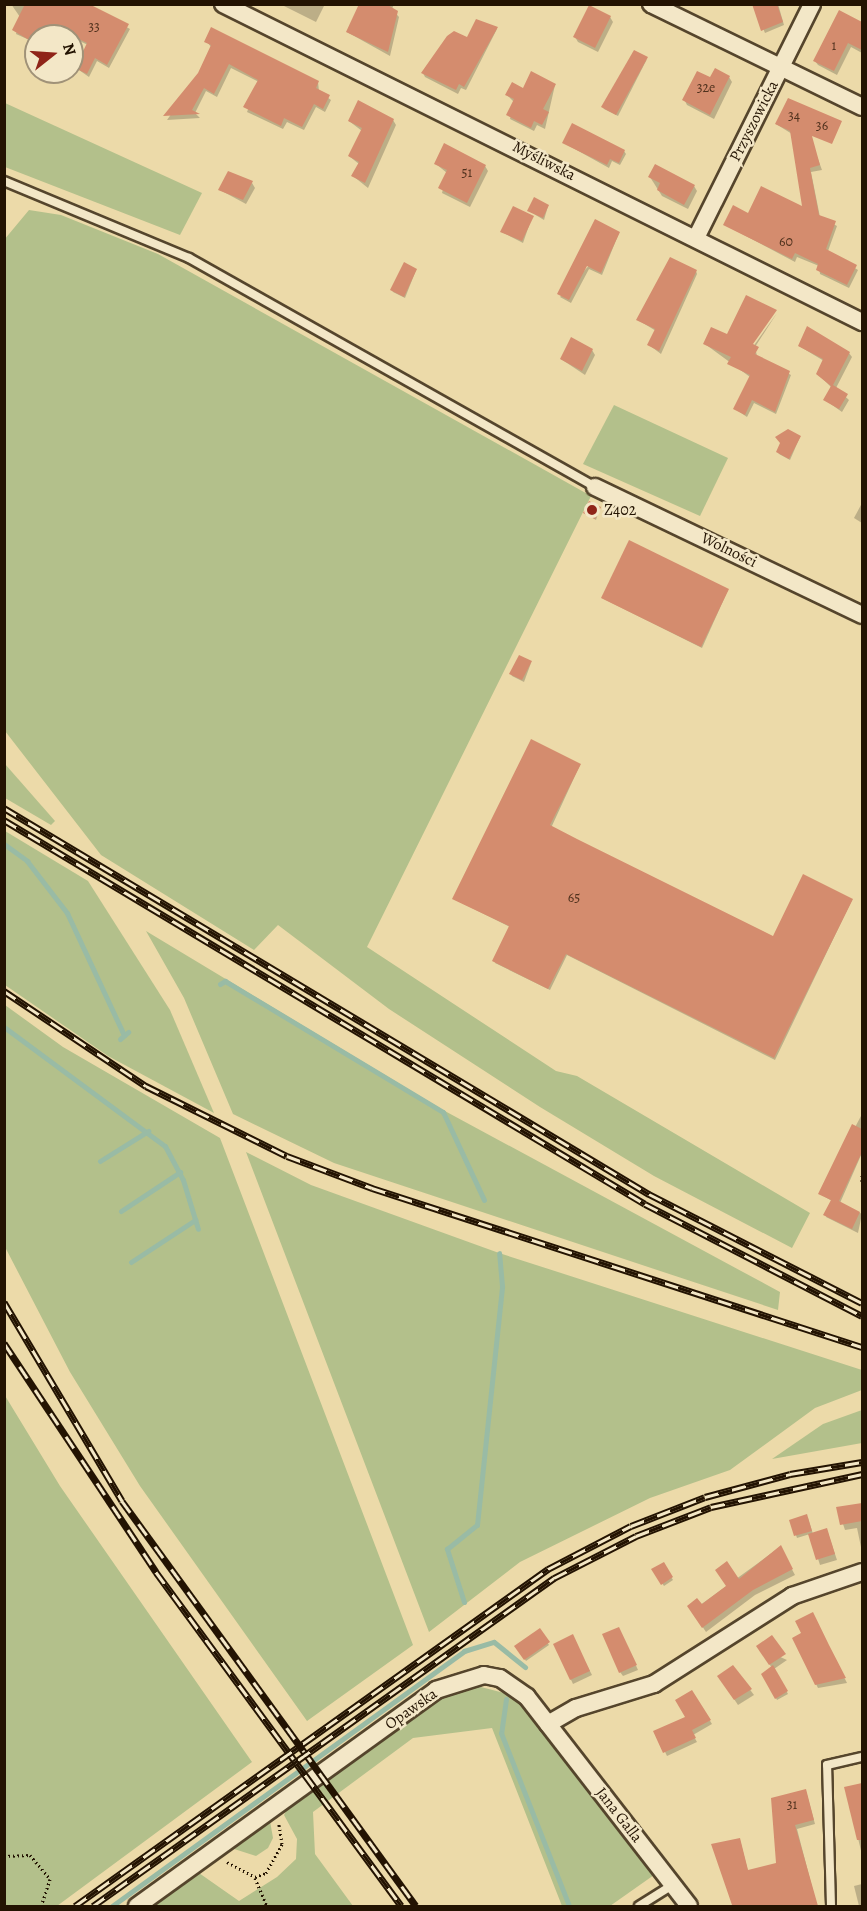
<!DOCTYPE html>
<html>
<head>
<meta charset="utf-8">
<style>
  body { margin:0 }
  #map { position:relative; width:867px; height:1911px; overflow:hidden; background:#ecdaa9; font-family:Alegreya,serif }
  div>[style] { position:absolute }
  .green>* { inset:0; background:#b3c08b }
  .shadow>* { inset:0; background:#0003 }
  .stream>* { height:5px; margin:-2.5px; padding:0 2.5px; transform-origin:2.5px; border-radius:2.5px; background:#99bba5 }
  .building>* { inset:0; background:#d48c6e }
  .path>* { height:3px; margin-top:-1.5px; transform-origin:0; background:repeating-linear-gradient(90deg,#231302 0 1.5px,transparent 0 4.5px) }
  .roads { filter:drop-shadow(2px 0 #55452c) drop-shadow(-2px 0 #55452c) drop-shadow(0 2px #55452c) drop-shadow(0 -2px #55452c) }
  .service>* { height:8px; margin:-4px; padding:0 4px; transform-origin:4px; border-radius:4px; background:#f3e7c7 }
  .minor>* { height:16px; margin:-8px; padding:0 8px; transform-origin:8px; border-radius:8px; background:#f3e7c7 }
  .rail>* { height:7px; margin-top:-3.5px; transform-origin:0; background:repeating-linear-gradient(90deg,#f3e7c7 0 14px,#231302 0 28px); box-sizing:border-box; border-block:2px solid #231302 }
  .dots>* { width:16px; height:16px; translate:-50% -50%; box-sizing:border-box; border:3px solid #f3e7c7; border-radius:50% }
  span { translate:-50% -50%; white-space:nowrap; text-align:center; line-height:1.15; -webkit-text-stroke:5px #f3e7c7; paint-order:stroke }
  .number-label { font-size:14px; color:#4f311d }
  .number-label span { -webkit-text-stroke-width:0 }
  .street-label { font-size:16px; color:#231302 }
  .poi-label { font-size:16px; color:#231302 }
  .left { translate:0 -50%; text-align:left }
  .frame { position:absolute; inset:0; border:6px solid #231302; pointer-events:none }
  .north { position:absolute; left:24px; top:24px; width:60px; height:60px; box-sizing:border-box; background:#f3e7c7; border:2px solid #a09278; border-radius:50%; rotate:73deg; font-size:16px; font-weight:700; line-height:24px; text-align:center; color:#231302 }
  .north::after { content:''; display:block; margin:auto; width:21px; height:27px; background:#8f2418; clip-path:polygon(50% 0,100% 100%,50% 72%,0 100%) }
</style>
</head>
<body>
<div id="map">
  <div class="green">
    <div style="clip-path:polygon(5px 103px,202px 193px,180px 235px,5px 167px)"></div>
    <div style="clip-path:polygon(29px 210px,61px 215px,158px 254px,591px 496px,367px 947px,556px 1071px,577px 1076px,810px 1213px,792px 1248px,654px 1176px,540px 1107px,389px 1009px,278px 925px,254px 950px,101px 855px,5px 731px,4px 240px)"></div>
    <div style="clip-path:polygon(614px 405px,728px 458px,700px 516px,583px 464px)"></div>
    <div style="clip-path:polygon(5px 764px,55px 821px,51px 825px,5px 798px)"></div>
    <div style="clip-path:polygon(5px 831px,88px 881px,170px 1010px,214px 1113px,108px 1056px,5px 985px)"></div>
    <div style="clip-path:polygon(146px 931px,443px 1110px,780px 1292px,778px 1310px,334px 1163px,233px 1114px,184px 998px)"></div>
    <div style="clip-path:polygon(5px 1005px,63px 1047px,220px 1138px,413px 1645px,307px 1721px,140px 1486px,70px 1372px,5px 1247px)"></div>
    <div style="clip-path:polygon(246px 1152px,311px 1185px,499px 1253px,862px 1370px,862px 1390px,815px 1408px,730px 1470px,650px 1498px,520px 1562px,429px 1632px)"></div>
    <div style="clip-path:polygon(4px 1394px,60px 1486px,252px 1762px,57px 1906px,5px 1906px)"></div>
    <div style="clip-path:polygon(862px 1410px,862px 1443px,772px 1459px,823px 1424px)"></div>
    <div style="clip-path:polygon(477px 1686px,508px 1694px,525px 1707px,654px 1875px,610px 1906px,562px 1906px,492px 1728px,413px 1738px,313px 1812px,315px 1854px,353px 1906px,153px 1906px,199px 1873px,239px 1901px,277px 1877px,296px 1859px,297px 1839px,284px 1815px,290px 1804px,433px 1699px)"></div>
    <div style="clip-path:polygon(270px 1821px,273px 1838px,268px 1848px,256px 1856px,231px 1848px)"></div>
  </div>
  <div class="shadow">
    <div style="clip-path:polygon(11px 4px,86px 4px,130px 29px,109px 68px,97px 61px,89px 77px,76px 68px,88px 45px,54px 29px,51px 36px,36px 36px,36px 43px,16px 34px,20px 17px)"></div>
    <div style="clip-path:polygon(280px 4px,325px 4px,316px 22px)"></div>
    <div style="clip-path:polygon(374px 4px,394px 4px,392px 9px,399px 17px,390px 56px,347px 32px)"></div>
    <div style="clip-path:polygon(753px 4px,778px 4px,784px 25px,765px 33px)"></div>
    <div style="clip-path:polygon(610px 17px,613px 22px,598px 52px,578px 42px,575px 37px)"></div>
    <div style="clip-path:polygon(497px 29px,466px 90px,461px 88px,458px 94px,425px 77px,423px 73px,468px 39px)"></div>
    <div style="clip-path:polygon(859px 31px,862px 53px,851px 47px,837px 75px,818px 65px,815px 61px)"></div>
    <div style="clip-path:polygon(206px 41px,318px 82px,319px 91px,331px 100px,325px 112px,316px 107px,304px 130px,287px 122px,283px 129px,247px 112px,259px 82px,231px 68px,217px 97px,206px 91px,195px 113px,200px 118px,167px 120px,199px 74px,212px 48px)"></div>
    <div style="clip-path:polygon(647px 59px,618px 116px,604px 109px,603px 107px)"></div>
    <div style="clip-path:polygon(729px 77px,732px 82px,714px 119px,687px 105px,684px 99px,711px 79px)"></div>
    <div style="clip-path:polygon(555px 85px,545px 129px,537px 125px,534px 131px,510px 119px,514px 102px,507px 95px)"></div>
    <div style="clip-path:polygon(788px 99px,802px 144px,815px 151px,822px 170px,811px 172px,820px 217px,837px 226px,828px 251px,858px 270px,849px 288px,820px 274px,819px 266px,797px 257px,795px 262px,725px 225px,749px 215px,803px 208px,792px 134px,776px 124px)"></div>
    <div style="clip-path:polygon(393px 120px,396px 125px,368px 188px,353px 176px,359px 164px,349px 156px,362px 131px,349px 121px)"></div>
    <div style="clip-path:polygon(564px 143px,624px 151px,626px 154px,620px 165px,612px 161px,609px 168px)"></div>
    <div style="clip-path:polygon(436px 164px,485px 166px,488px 171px,470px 207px,442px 193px,447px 173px)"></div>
    <div style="clip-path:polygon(650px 177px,694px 186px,697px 191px,688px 209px,662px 196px)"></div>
    <div style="clip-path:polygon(252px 183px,255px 188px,246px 204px,220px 190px)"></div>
    <div style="clip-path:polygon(548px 206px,544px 220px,529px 211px)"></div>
    <div style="clip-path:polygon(532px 217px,523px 243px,502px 232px)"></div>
    <div style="clip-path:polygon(619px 233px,602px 275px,589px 269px,571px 303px,560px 297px)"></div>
    <div style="clip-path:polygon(416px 270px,405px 298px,393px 292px,392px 290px)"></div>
    <div style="clip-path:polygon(696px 271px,697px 274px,661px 354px,649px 345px,656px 331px,638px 320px)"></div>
    <div style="clip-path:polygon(777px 313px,755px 347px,757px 356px,791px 375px,776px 414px,754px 403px,747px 417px,735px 409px,750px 377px,705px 344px,750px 351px)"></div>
    <div style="clip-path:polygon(799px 346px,849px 353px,852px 357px,836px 388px,849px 400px,842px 412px,825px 400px,831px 387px,818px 374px,824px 361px)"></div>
    <div style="clip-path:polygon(592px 350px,595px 355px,585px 375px,561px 359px)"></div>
    <div style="clip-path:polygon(800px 437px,790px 460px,779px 454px,778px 452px)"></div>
    <div style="clip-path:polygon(862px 503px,862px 523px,854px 518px)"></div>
    <div style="clip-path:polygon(600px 508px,596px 520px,584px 513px)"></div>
    <div style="clip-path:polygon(728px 590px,702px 648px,602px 598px)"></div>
    <div style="clip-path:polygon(531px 663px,524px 682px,512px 676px,511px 674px)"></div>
    <div style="clip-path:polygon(580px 765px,551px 828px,773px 938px,852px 900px,775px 1060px,567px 955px,550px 990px,495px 963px,510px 927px,454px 899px)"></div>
    <div style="clip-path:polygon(862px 1114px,862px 1153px,840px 1203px,862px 1214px,858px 1233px,826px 1217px,832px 1201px,820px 1194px)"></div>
    <div style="clip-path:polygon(862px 1505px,862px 1552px,857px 1528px,845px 1530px,838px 1509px)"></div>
    <div style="clip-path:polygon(808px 1518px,813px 1534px,827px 1530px,837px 1560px,820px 1565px,810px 1534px,797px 1538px,791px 1521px)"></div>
    <div style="clip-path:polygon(780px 1547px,795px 1575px,755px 1595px,706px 1632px,692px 1611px)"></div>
    <div style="clip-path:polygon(663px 1564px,673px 1580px,664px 1586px,653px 1570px)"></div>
    <div style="clip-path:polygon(812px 1614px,847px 1683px,818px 1688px,816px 1684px)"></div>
    <div style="clip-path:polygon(539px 1630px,549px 1645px,526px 1661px,516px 1646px)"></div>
    <div style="clip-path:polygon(621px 1633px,638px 1670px,623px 1676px,620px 1672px)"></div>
    <div style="clip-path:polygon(572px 1636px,592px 1675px,573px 1684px,555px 1645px)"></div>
    <div style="clip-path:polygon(758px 1647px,787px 1660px,774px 1669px,788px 1694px,777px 1700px,763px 1674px,772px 1668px)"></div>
    <div style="clip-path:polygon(733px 1667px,754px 1695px,738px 1705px,722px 1681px)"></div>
    <div style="clip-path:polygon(692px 1692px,712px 1724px,693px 1735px,697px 1742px,667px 1756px,655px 1731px,687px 1717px)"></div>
    <div style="clip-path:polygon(862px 1784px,862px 1855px,846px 1788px)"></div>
    <div style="clip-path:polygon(806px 1791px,815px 1824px,797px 1829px,817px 1906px,734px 1906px,713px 1846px,740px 1840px,748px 1871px,778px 1865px)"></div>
    <div style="clip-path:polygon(862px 1884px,862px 1906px,859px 1906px,854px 1886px)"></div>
  </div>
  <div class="stream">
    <div style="left:4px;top:844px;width:29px;rotate:36deg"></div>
    <div style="left:27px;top:861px;width:66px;rotate:52.4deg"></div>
    <div style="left:67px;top:913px;width:135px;rotate:65deg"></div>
    <div style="left:220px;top:984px;width:6px;rotate:-31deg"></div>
    <div style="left:225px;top:981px;width:254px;rotate:31deg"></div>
    <div style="left:443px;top:1112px;width:97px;rotate:65deg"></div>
    <div style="left:4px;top:1027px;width:200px;rotate:36.5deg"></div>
    <div style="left:165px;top:1146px;width:38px;rotate:62deg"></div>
    <div style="left:183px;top:1180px;width:51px;rotate:73deg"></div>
    <div style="left:120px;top:1039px;width:11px;rotate:-41deg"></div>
    <div style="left:100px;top:1161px;width:57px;rotate:-32deg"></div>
    <div style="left:121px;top:1211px;width:71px;rotate:-33.5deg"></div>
    <div style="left:131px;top:1262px;width:77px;rotate:-33.3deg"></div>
    <div style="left:464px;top:1602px;width:56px;rotate:-107.8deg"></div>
    <div style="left:447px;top:1549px;width:38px;rotate:-39deg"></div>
    <div style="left:477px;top:1525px;width:240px;rotate:-84deg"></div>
    <div style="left:502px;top:1286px;width:33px;rotate:-95deg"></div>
    <div style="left:506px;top:1699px;width:34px;rotate:98deg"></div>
    <div style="left:501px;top:1733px;width:186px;rotate:68.5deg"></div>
    <div style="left:112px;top:1906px;width:435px;rotate:-35.9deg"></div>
    <div style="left:464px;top:1651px;width:31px;rotate:-17deg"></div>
    <div style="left:494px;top:1642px;width:40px;rotate:39deg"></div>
  </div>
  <div class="building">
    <div style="clip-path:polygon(25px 4px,89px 4px,129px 24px,107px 65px,95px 58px,87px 74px,75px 68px,87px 43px,52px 26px,48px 36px,36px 36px,36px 44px,12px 30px)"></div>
    <div style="clip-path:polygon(359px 4px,386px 4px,398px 11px,388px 52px,346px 32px)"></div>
    <div style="clip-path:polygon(752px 4px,777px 4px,783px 22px,761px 31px)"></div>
    <div style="clip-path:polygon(589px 5px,611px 16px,595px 48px,573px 37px)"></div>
    <div style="clip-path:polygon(839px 10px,862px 22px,862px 50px,848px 43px,834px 71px,813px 61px)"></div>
    <div style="clip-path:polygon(476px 19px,498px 27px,464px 87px,459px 84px,456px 90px,421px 73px,447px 36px,454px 31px,467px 37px)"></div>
    <div style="clip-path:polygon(211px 27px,319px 81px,316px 88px,330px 95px,323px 109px,314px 104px,302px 127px,284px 118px,281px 126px,243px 107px,258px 80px,229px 64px,214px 94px,204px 88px,192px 110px,200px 114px,163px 116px,198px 73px,211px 45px,204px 42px)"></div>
    <div style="clip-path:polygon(634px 50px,648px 57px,616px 115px,601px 107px)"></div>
    <div style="clip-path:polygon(715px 68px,730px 76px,710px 115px,682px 100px,697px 71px,710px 77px)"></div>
    <div style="clip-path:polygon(531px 71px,556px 84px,543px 109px,549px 112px,542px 125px,534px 121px,531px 128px,506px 115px,514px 99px,505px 95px,512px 82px,523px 88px)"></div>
    <div style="clip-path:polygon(788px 98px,842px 121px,832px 144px,812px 136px,820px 165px,810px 168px,819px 215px,836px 221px,826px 249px,857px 265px,847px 285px,816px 270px,818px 264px,795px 253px,792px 259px,723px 225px,733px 205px,748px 213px,761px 186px,802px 206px,790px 131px,775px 124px)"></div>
    <div style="clip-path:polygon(358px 100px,394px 119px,365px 183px,351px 176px,359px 162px,348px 156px,362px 128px,348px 121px)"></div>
    <div style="clip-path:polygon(572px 123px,625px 150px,619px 163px,610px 159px,607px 165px,562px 143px)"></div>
    <div style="clip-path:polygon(444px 143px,486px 165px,467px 203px,438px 188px,447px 170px,434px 164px)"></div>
    <div style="clip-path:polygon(655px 164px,695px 185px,684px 205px,657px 190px,660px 183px,648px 177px)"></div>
    <div style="clip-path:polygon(228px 171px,253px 181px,243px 200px,218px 190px)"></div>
    <div style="clip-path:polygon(534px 197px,549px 205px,543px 218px,527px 211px)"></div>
    <div style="clip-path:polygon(513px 206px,534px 216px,522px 241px,500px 232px)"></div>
    <div style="clip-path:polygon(595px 219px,620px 232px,601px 273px,587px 266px,569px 300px,557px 294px)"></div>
    <div style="clip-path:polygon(670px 257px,697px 270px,659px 351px,647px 345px,655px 329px,636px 320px)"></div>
    <div style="clip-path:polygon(404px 262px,417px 269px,404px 297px,390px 290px)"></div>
    <div style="clip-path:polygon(746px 295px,777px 310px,753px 344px,759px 347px,755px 354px,790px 371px,775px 412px,752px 400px,745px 415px,733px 409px,750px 375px,727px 364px,731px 357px,703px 344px,711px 327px,727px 334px)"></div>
    <div style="clip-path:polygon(807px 326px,850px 352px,833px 385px,848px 394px,839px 409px,823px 400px,831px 386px,816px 374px,823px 359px,798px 346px)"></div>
    <div style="clip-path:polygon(571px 337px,593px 349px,582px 371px,560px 359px)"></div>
    <div style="clip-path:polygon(788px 429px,801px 436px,789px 459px,776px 452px,780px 443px,775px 437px)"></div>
    <div style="clip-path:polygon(589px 501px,601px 507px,595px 519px,583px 513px)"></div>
    <div style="clip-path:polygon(629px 540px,729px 589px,701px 647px,601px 598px)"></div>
    <div style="clip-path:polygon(519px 655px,532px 661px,522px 680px,509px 674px)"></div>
    <div style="clip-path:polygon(531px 739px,581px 764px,550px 825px,577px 839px,773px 936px,803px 874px,853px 899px,774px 1058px,566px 954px,548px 989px,492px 961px,509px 926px,452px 899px)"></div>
    <div style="clip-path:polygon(852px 1124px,862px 1129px,862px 1152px,839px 1201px,860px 1212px,852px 1229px,823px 1215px,831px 1200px,818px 1194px)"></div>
    <div style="clip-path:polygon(862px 1503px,862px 1521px,840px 1525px,836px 1507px)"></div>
    <div style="clip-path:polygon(807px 1514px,812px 1531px,794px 1536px,789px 1520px)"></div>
    <div style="clip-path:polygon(827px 1528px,835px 1554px,816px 1560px,808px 1534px)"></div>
    <div style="clip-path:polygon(781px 1545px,793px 1569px,753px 1590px,702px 1628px,687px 1606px,697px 1598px,702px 1604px,726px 1586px,715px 1570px,727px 1561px,739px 1579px)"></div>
    <div style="clip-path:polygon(664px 1562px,673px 1577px,661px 1585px,651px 1569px)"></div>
    <div style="clip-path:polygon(813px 1612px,829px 1645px,846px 1678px,815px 1685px,792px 1638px,801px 1633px,795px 1621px)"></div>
    <div style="clip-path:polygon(619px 1627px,637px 1665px,619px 1673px,602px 1634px)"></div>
    <div style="clip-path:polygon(540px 1628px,550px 1642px,524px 1660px,514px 1646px)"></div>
    <div style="clip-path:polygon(573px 1634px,590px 1671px,570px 1680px,553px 1644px)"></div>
    <div style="clip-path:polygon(772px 1635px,786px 1654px,769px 1665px,756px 1646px)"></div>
    <div style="clip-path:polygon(733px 1665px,752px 1689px,734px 1700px,717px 1676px)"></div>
    <div style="clip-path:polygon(773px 1665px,788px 1691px,775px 1699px,761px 1674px)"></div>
    <div style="clip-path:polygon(692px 1690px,711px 1720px,692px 1730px,696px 1738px,663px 1753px,653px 1731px,685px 1717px,675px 1700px)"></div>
    <div style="clip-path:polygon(862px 1783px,862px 1840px,857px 1840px,844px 1787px)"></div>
    <div style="clip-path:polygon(806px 1789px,814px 1820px,795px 1825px,818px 1906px,732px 1905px,711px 1844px,740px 1838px,748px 1870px,776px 1863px,771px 1798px)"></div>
  </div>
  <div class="path">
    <div style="left:862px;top:1175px;width:7px;rotate:90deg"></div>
    <div style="left:4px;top:1856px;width:26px;rotate:-2deg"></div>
    <div style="left:30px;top:1855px;width:31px;rotate:50deg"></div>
    <div style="left:50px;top:1879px;width:28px;rotate:108deg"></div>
    <div style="left:227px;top:1862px;width:32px;rotate:28deg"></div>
    <div style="left:255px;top:1877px;width:12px;rotate:-20deg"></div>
    <div style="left:266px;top:1873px;width:33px;rotate:-61deg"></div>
    <div style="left:282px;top:1844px;width:20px;rotate:-99deg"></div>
    <div style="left:255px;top:1878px;width:30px;rotate:67deg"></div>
  </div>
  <div class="roads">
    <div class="service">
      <div style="left:4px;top:181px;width:200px;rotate:22.6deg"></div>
      <div style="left:189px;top:258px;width:466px;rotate:29.4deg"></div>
      <div style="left:639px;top:1906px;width:40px;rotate:-32deg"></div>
      <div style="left:831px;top:1906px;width:141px;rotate:-91.6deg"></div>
      <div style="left:827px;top:1765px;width:36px;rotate:-13deg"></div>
    </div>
    <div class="minor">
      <div style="left:223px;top:4px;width:714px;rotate:26.46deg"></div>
      <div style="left:651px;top:4px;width:235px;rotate:26deg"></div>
      <div style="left:696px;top:238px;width:261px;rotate:-63.6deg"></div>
      <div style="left:595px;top:487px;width:296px;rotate:25.6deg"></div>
      <div style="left:548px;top:1724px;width:32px;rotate:-30deg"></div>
      <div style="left:576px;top:1708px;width:82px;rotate:-17.1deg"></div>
      <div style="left:654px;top:1684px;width:164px;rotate:-32.5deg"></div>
      <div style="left:792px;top:1596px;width:74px;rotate:-18.9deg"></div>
      <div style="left:137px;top:1906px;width:369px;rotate:-35.8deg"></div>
      <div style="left:436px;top:1690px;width:50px;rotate:-17.4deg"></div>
      <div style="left:484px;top:1675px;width:16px;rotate:11deg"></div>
      <div style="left:500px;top:1678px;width:33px;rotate:35deg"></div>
      <div style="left:527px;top:1697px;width:264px;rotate:52.2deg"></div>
    </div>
  </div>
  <div class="rail">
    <div style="left:4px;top:808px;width:752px;rotate:30.9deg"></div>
    <div style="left:649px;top:1194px;width:239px;rotate:27.1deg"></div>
    <div style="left:4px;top:820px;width:747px;rotate:30.92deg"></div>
    <div style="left:645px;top:1204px;width:244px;rotate:27.3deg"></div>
    <div style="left:4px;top:991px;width:171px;rotate:33.8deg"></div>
    <div style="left:146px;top:1086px;width:157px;rotate:26.4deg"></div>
    <div style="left:287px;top:1156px;width:91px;rotate:20.6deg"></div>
    <div style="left:372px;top:1188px;width:515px;rotate:17.98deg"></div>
    <div style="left:4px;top:1302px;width:231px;rotate:59.3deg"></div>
    <div style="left:122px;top:1501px;width:500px;rotate:54.02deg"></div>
    <div style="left:4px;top:1343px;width:275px;rotate:56.4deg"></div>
    <div style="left:156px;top:1572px;width:414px;rotate:53.7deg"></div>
    <div style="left:75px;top:1906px;width:581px;rotate:-35.47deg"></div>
    <div style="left:548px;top:1569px;width:93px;rotate:-27.4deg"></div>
    <div style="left:631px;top:1526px;width:79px;rotate:-21.4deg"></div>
    <div style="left:705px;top:1497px;width:88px;rotate:-15.1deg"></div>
    <div style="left:790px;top:1474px;width:73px;rotate:-9.5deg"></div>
    <div style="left:93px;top:1906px;width:566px;rotate:-35.43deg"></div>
    <div style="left:554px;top:1578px;width:92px;rotate:-27.1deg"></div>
    <div style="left:636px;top:1536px;width:80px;rotate:-21.1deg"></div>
    <div style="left:711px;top:1507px;width:155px;rotate:-12.3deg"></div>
  </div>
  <div class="dots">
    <div style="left:592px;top:510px;background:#8f2418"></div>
  </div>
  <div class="number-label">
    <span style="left:94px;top:27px">33</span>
    <span style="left:834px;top:46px">1</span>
    <span style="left:706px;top:88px">32e</span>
    <span style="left:794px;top:116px">34</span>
    <span style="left:822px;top:126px">36</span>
    <span style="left:467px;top:173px">51</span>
    <span style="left:786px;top:242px">60</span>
    <span style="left:574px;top:898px">65</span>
    <span style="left:792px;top:1805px">31</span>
  </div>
  <div class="street-label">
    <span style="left:754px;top:121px;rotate:-63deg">Przyszowicka</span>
    <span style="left:544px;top:161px;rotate:27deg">Myśliwska</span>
    <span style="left:729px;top:550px;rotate:26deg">Wolności</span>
    <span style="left:411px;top:1709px;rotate:-35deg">Opawska</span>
    <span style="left:619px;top:1815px;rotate:52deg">Jana Galla</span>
  </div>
  <div class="poi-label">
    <span class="left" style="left:604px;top:510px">Z402</span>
  </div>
  <div class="frame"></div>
  <div class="north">N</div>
</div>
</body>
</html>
